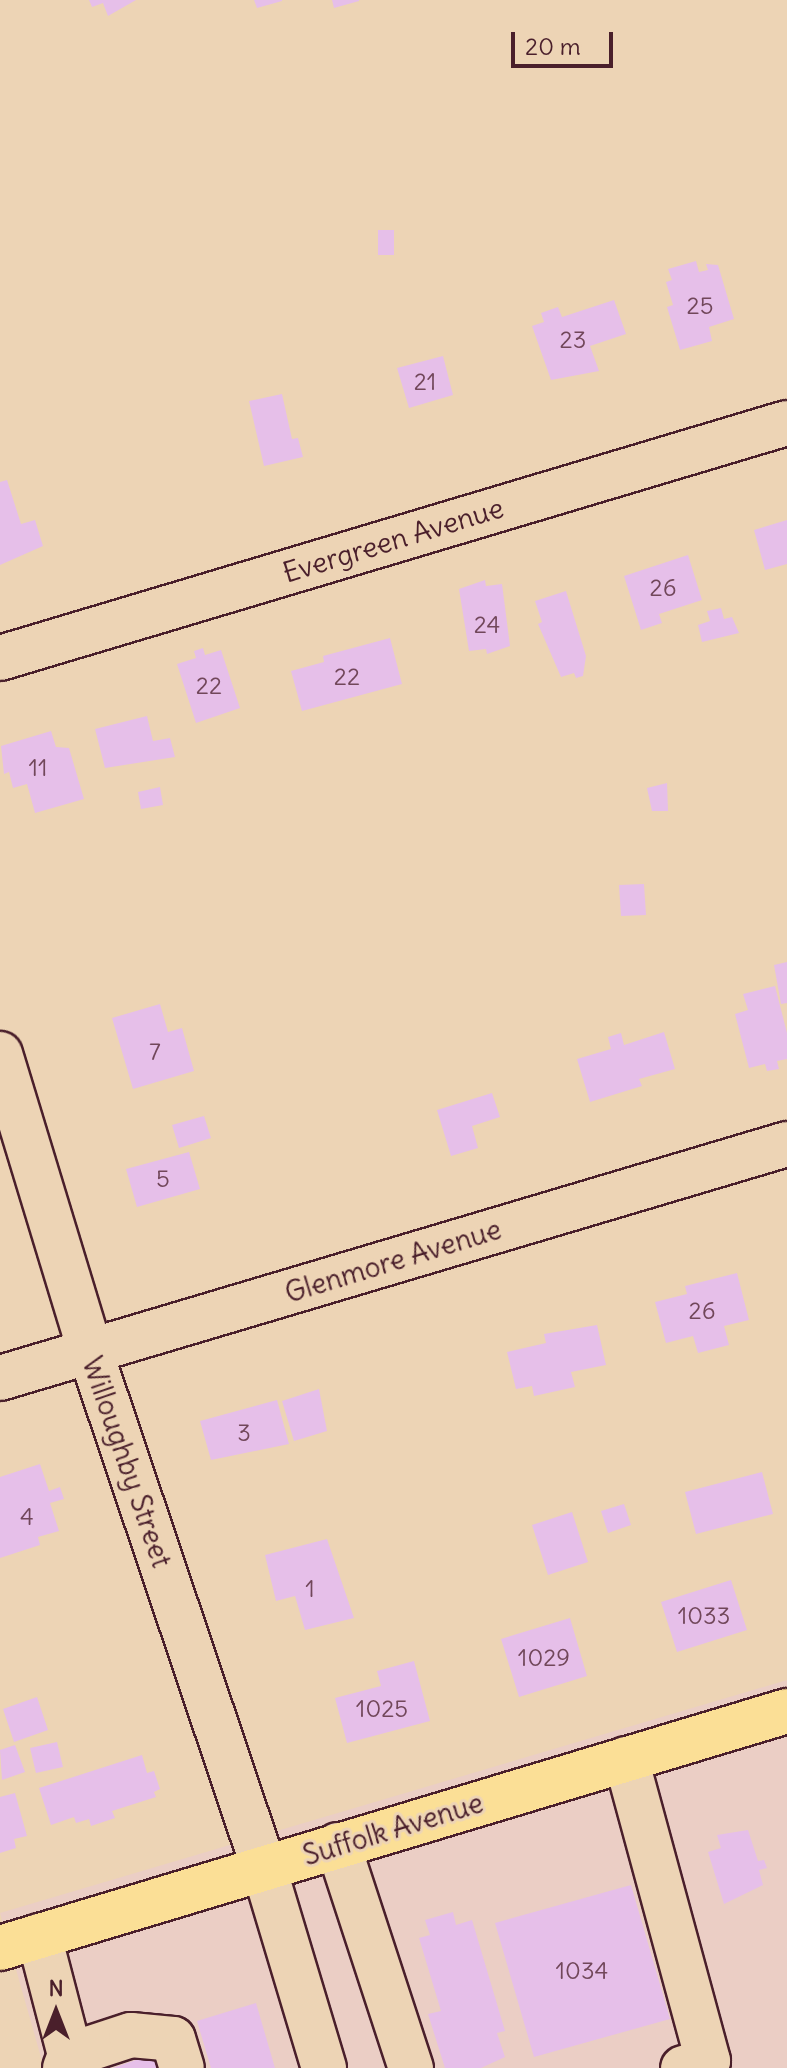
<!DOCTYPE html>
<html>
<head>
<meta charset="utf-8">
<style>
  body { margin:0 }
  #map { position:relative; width:787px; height:2068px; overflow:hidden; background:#edd4b5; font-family:Delius,sans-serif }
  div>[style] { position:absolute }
  .built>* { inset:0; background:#ebcec5 }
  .building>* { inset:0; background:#e6bfe9 }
  .roads { filter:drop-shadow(2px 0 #4a1f2b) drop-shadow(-2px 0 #4a1f2b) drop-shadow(0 2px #4a1f2b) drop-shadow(0 -2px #4a1f2b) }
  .minor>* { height:44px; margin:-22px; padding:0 22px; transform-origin:22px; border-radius:22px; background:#edd4b5 }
  .major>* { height:44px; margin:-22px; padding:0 22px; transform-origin:22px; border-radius:22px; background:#fbdf96 }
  span { translate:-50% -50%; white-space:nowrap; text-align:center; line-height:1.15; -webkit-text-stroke:6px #edd4b5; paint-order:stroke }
  .number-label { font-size:24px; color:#71475a }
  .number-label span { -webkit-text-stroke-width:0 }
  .street-label { font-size:28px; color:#4a1f2b }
  .north { position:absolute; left:16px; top:1972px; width:80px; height:80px; -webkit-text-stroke:6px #edd4b5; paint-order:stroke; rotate:0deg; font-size:22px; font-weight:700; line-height:32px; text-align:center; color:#4a1f2b }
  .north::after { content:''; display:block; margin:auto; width:28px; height:36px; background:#4a1f2b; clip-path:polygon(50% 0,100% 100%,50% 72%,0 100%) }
  .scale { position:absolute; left:511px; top:32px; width:102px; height:36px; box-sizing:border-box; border:4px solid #4a1f2b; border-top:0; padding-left:10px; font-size:24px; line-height:28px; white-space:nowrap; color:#4a1f2b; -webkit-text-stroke:6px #edd4b5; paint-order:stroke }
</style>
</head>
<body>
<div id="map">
  <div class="built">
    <div style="clip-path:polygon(787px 1680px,787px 2068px,44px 2068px,0 1913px)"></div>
  </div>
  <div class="building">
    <div style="clip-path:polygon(89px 0,136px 0,108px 16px,103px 3px,92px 7px)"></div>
    <div style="clip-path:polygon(254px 0,282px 0,282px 1px,257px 8px)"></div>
    <div style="clip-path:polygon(332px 0,359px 0,359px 1px,334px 8px)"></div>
    <div style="clip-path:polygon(378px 230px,394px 230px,394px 255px,378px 255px)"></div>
    <div style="clip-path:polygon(696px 261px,699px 272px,708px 270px,706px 264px,718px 265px,734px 319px,709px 327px,712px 341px,680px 350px,667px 307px,673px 305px,666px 282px,672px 280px,668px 269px)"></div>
    <div style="clip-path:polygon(614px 300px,626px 334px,590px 346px,599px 371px,551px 380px,532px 326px,544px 322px,541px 313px,558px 307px,562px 317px)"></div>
    <div style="clip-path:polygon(443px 356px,453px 395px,409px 408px,397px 368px)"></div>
    <div style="clip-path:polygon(282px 394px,292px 439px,298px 438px,303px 457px,264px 466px,249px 401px)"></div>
    <div style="clip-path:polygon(7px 480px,21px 524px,35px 520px,43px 546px,0 565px,0 482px)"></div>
    <div style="clip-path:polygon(787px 520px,787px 564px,765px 570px,754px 530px)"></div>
    <div style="clip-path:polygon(688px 555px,702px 600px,659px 614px,662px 623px,641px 630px,624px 576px)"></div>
    <div style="clip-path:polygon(485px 580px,486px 586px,502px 584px,510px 646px,487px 654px,486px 649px,469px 651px,459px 589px)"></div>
    <div style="clip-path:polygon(566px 591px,586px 656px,583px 676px,576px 678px,574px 673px,561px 677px,538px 624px,542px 622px,535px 601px)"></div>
    <div style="clip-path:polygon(721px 608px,724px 619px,732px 617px,739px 633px,702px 642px,698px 625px,710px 621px,707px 611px)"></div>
    <div style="clip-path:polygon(390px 638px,402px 684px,302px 711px,291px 671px,324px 662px,323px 656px)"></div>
    <div style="clip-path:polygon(203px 648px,205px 655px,221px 650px,240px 708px,196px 723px,177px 664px,196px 658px,194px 651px)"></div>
    <div style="clip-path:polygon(147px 716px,153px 741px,170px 738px,175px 757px,105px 768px,95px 729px)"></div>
    <div style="clip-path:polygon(51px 731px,56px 747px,69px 748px,84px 799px,35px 813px,27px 784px,13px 788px,9px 772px,4px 774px,1px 746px)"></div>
    <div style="clip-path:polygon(667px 783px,668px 811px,652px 811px,647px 788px)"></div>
    <div style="clip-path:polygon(160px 787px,163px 805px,141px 809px,138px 792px)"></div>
    <div style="clip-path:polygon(644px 884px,646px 915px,621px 916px,619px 885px)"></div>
    <div style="clip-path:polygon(787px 962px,787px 1003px,781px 1004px,774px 965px)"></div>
    <div style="clip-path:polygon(775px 986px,787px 1033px,787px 1059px,777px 1061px,779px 1069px,767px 1071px,765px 1064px,749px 1068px,735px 1014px,748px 1010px,743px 994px)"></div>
    <div style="clip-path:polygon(160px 1004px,168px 1032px,182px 1028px,194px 1071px,133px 1089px,112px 1018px)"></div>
    <div style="clip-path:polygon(664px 1032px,675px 1069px,639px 1079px,642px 1086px,590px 1102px,577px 1059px,611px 1049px,608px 1037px,621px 1033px,624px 1045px)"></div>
    <div style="clip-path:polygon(492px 1093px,500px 1117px,472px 1126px,478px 1148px,451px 1156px,437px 1110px)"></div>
    <div style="clip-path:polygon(204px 1116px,211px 1138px,179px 1148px,172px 1125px)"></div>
    <div style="clip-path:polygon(189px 1152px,200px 1189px,137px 1207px,126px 1169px)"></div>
    <div style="clip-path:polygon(737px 1273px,749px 1320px,724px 1326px,729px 1345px,698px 1353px,693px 1336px,666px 1343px,655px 1302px,687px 1294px,685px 1286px)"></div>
    <div style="clip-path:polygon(597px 1325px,606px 1365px,571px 1372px,575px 1387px,534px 1396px,532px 1386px,516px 1389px,507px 1352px,546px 1343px,544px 1334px)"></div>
    <div style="clip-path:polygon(319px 1389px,327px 1431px,294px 1441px,282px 1401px)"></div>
    <div style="clip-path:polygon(277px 1400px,289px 1444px,211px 1460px,200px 1421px)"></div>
    <div style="clip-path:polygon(40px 1464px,49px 1491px,60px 1487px,64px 1499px,50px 1503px,59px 1531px,38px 1537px,40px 1545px,0 1558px,0 1477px)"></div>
    <div style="clip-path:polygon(762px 1472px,773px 1514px,696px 1534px,685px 1492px)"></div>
    <div style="clip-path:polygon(624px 1504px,631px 1525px,608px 1533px,601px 1511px)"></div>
    <div style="clip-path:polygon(572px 1512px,588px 1562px,548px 1575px,532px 1525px)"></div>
    <div style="clip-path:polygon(327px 1539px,354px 1618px,305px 1630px,295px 1596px,276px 1601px,265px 1555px)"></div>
    <div style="clip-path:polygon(731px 1580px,747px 1630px,677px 1652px,661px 1602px)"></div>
    <div style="clip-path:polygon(570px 1618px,587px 1676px,519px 1697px,501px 1639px)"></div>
    <div style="clip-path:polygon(414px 1661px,430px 1721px,347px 1743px,335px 1698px,381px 1686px,377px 1671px)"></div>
    <div style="clip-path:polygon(37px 1697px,48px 1730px,14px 1742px,3px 1709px)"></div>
    <div style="clip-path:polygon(57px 1742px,63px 1767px,36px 1773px,30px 1748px)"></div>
    <div style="clip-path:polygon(15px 1745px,25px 1772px,2px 1780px,0 1750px)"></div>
    <div style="clip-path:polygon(142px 1755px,147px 1773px,154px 1771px,160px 1789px,154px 1792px,156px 1797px,112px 1811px,115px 1818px,91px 1826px,89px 1819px,76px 1823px,74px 1817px,51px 1825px,39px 1788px)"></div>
    <div style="clip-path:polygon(15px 1793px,27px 1836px,14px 1839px,16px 1848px,0 1853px,0 1797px)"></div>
    <div style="clip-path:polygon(748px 1830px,758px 1861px,764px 1860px,767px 1868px,759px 1870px,763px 1885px,724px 1904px,708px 1852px,721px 1848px,717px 1835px)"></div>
    <div style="clip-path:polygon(631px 1885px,670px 2019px,534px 2057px,495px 1923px)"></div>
    <div style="clip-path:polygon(453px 1912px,456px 1925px,472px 1920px,505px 2031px,497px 2033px,505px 2057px,481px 2068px,445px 2068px,428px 2014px,441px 2011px,419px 1938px,430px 1935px,425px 1920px)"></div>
    <div style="clip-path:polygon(256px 2003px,275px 2068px,211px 2068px,197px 2021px)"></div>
    <div style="clip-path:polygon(159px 2052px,165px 2068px,113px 2068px)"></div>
  </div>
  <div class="roads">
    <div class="minor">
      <div style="left:0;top:658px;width:821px;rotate:-16.63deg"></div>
      <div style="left:0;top:1054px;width:310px;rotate:73.1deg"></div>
      <div style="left:90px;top:1351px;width:545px;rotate:71.4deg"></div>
      <div style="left:264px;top:1868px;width:209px;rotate:73.3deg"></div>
      <div style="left:0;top:1378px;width:821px;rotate:-16.56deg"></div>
      <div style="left:626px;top:1759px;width:313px;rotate:74.8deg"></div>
      <div style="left:708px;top:2061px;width:26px;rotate:164deg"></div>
      <div style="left:338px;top:1845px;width:235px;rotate:71.9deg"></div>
      <div style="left:39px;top:1936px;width:123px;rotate:75.4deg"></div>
      <div style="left:70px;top:2055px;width:14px;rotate:111deg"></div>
      <div style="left:70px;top:2055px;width:64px;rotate:-18.2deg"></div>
      <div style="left:131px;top:2035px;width:42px;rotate:5.4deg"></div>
      <div style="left:173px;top:2039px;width:30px;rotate:73deg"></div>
    </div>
    <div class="major">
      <div style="left:0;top:1948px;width:822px;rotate:-16.76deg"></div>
    </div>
  </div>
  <div class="number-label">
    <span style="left:700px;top:306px">25</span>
    <span style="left:573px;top:340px">23</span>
    <span style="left:425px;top:382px">21</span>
    <span style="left:663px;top:588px">26</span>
    <span style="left:487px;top:625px">24</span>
    <span style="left:347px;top:677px">22</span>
    <span style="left:209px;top:686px">22</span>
    <span style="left:38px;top:768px">11</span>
    <span style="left:155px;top:1052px">7</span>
    <span style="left:163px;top:1179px">5</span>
    <span style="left:702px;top:1311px">26</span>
    <span style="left:244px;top:1433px">3</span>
    <span style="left:27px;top:1517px">4</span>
    <span style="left:310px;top:1589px">1</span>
    <span style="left:704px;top:1616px">1033</span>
    <span style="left:544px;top:1658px">1029</span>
    <span style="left:382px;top:1709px">1025</span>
    <span style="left:582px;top:1971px">1034</span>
  </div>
  <div class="street-label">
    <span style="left:393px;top:540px;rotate:-17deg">Evergreen Avenue</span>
    <span style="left:393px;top:1261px;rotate:-17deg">Glenmore Avenue</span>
    <span style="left:127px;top:1462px;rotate:71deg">Willoughby Street</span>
    <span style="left:393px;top:1829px;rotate:-17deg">Suffolk Avenue</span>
  </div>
  <div class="north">N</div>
  <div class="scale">20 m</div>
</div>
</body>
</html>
